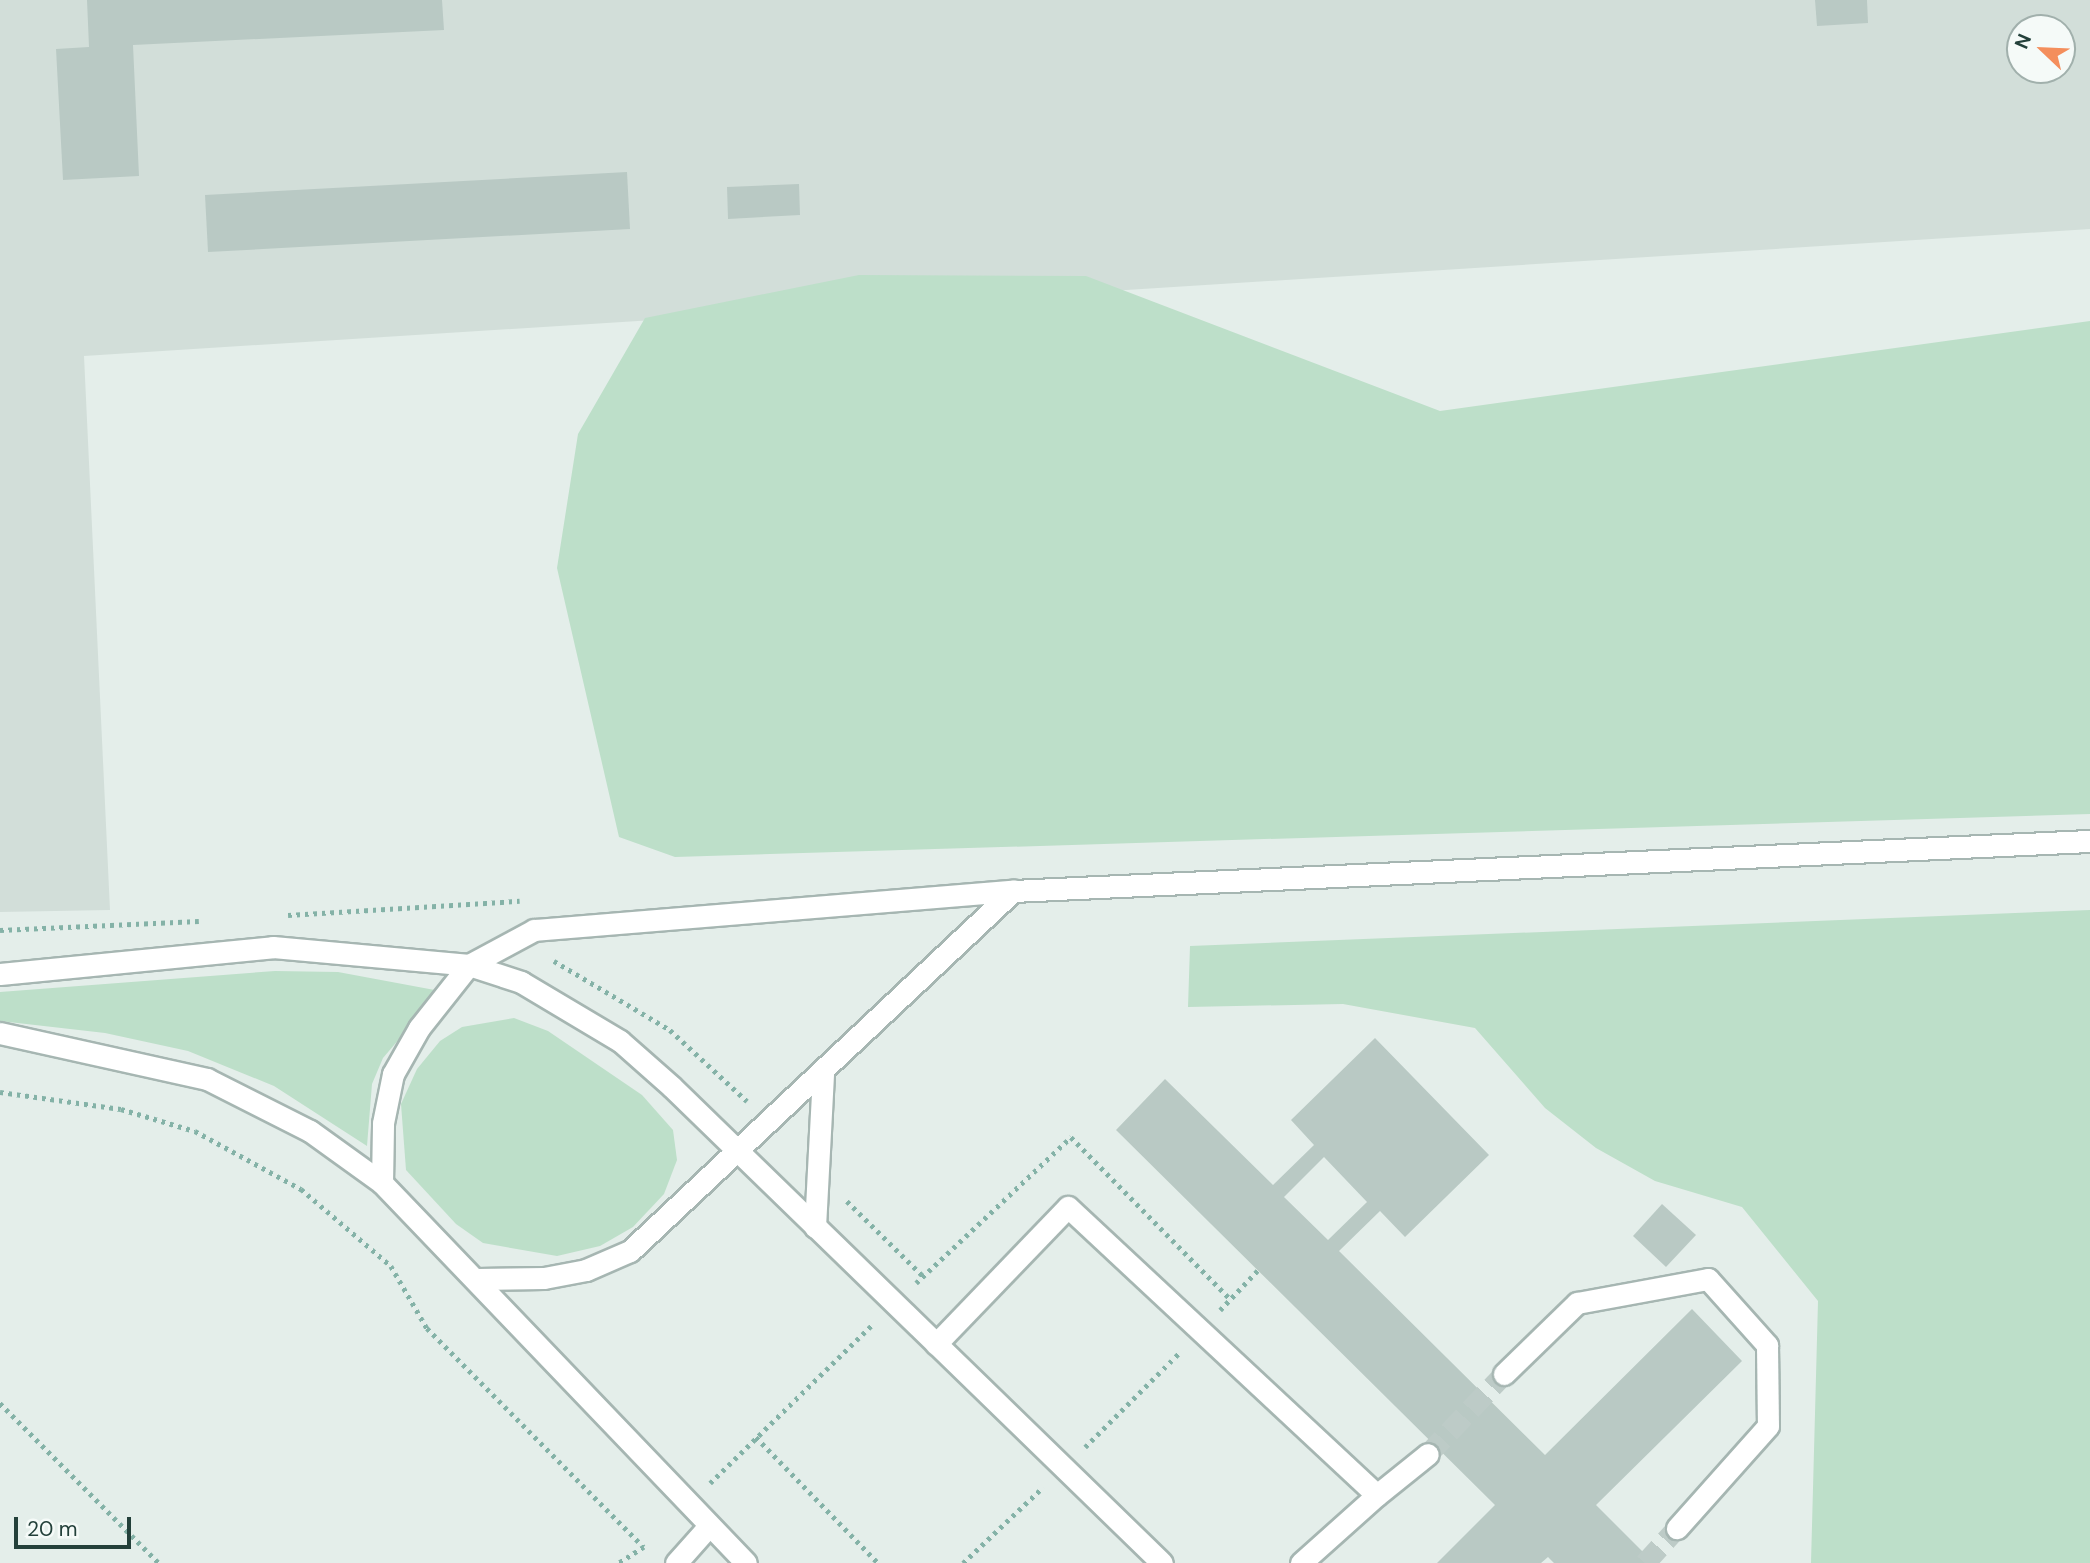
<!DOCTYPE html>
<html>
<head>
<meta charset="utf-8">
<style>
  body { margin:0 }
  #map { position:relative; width:2090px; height:1563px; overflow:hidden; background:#e4eeea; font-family:"DM Sans",sans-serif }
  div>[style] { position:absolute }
  .built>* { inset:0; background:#d2ded9 }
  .green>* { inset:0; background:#bddfc9 }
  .building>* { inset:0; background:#b9c9c4 }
  .minor-tunnel>* { height:21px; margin-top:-10.5px; transform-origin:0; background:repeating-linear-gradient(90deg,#bdcbc7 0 21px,transparent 0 31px) }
  .path>* { height:4.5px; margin-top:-2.25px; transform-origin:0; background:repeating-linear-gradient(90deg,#84b2a7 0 3.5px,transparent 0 8.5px) }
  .roads { filter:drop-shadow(2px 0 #a6b6b2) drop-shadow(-2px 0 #a6b6b2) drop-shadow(0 2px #a6b6b2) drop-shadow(0 -2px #a6b6b2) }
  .minor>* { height:21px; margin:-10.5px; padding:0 10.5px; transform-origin:10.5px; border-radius:10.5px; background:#fff }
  span { translate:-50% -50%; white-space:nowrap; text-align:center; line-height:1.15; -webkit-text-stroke:6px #f5faf8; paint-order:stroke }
  .north { position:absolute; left:2006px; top:14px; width:70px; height:70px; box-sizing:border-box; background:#f5faf8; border:2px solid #a1b0ac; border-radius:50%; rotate:293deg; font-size:19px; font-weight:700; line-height:28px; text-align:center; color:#23403a }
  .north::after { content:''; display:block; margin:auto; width:24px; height:32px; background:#f48e5c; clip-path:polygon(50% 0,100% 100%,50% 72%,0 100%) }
  .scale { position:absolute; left:14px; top:1517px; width:117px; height:32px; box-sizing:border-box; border:4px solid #23403a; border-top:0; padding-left:9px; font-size:21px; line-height:24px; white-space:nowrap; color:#23403a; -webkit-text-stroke:5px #f5faf8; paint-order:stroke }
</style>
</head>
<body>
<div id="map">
  <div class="built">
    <div style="clip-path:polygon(evenodd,0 0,2090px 0,2090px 229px,84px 356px,110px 910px,0 912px,0 0,2020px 28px,2062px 28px,2062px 70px,2020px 70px,2020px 28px)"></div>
  </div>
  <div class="green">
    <div style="clip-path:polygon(859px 275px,1086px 276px,1440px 411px,2090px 321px,2090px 814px,675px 857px,619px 837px,557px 568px,578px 434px,645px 318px)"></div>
    <div style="clip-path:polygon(2090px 910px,2090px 1563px,1811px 1563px,1818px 1301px,1742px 1207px,1655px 1181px,1596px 1148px,1545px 1108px,1475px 1028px,1343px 1004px,1188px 1007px,1190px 946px)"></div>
    <div style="clip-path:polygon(275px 971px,338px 972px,440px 991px,383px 1058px,372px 1084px,367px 1146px,274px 1086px,188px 1051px,105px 1033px,0 1021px,0 992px)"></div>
    <div style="clip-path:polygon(514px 1018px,548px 1031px,642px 1095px,673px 1130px,677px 1160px,664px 1194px,633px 1227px,600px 1246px,557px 1256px,483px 1243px,456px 1224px,406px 1170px,401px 1104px,417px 1069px,440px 1041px,462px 1027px)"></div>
  </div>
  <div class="building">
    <div style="clip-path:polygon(87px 0,442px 0,444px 30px,133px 45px,139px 176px,63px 180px,56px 49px,89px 47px)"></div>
    <div style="clip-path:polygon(1815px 0,1867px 0,1868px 23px,1817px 26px)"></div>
    <div style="clip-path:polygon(627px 172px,630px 229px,208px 252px,205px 195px)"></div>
    <div style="clip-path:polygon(799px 184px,800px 215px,728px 219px,727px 187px)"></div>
    <div style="clip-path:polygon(evenodd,1375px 1038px,1489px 1155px,1405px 1237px,1380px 1211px,1339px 1251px,1545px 1455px,1692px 1309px,1742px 1361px,1596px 1505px,1654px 1563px,1554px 1563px,1548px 1557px,1541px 1563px,1437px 1563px,1495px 1505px,1116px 1130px,1165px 1079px,1273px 1185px,1314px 1145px,1291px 1120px,1375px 1038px,1324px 1157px,1367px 1202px,1328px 1240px,1284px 1197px,1324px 1157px)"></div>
    <div style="clip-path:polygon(1662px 1204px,1696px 1235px,1666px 1267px,1633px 1236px)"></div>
  </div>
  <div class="minor-tunnel">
    <div style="left:1428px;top:1454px;width:110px;rotate:-46.5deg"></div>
    <div style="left:1645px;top:1563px;width:47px;rotate:-47.6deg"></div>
  </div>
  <div class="path">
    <div style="left:288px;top:915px;width:232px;rotate:-3.5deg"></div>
    <div style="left:0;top:930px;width:199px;rotate:-2.6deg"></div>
    <div style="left:554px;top:961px;width:135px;rotate:30.7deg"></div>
    <div style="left:670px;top:1030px;width:105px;rotate:42.7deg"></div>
    <div style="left:0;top:1092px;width:122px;rotate:8deg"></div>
    <div style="left:121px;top:1109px;width:77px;rotate:16.6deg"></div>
    <div style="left:195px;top:1131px;width:121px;rotate:28.7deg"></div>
    <div style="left:301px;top:1189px;width:118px;rotate:40.5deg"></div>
    <div style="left:391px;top:1266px;width:72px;rotate:59.9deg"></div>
    <div style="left:427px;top:1328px;width:308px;rotate:45.3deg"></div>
    <div style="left:644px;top:1547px;width:30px;rotate:147deg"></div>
    <div style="left:847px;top:1201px;width:107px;rotate:44.6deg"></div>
    <div style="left:916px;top:1283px;width:213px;rotate:-43.3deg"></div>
    <div style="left:1071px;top:1137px;width:227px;rotate:45.5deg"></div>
    <div style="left:1220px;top:1310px;width:55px;rotate:-46.5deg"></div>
    <div style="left:0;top:1403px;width:226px;rotate:45.2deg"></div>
    <div style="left:756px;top:1437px;width:175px;rotate:45.9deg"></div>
    <div style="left:1085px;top:1447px;width:134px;rotate:-45deg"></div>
    <div style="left:710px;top:1483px;width:229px;rotate:-44.3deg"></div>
    <div style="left:963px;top:1563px;width:110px;rotate:-43.5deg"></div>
  </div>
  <div class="roads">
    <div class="minor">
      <div style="left:0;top:974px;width:274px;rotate:-5.6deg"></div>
      <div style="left:273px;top:947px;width:197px;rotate:5.2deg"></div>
      <div style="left:469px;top:965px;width:55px;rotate:18.1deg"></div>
      <div style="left:521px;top:982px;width:115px;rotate:30.8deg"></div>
      <div style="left:620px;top:1041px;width:69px;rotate:41.5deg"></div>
      <div style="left:672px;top:1087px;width:683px;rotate:44.17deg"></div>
      <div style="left:0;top:1033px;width:212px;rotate:12.5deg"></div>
      <div style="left:207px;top:1079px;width:115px;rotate:26.8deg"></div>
      <div style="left:310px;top:1131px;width:89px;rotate:35.8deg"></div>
      <div style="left:382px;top:1183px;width:526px;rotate:46.23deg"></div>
      <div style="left:382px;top:1183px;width:60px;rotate:-89deg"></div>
      <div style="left:383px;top:1123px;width:50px;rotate:-78.5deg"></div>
      <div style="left:393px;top:1074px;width:53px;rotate:-60.5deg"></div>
      <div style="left:419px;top:1028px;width:80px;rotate:-51.6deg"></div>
      <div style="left:469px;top:965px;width:74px;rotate:-28.3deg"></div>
      <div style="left:534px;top:930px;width:481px;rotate:-4.7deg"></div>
      <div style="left:1013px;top:891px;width:1078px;rotate:-2.66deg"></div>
      <div style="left:815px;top:1227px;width:153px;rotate:-87deg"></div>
      <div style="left:477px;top:1279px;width:67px;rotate:-0.9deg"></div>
      <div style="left:544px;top:1278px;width:43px;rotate:-10.8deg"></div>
      <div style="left:586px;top:1270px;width:48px;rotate:-23.4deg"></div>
      <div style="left:630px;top:1251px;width:526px;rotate:-43.23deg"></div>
      <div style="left:936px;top:1344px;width:190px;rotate:-46.1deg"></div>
      <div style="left:1068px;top:1207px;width:422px;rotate:43deg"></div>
      <div style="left:1377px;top:1495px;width:102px;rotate:138.2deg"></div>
      <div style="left:1504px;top:1374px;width:102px;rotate:-44.2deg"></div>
      <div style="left:1577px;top:1303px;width:133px;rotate:-10.4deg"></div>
      <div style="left:1708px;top:1279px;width:89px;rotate:48.2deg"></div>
      <div style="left:1767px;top:1345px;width:81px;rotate:89.3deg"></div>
      <div style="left:1768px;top:1426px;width:137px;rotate:131.7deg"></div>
      <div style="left:1377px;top:1495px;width:65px;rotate:-38.8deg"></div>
      <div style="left:676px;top:1563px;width:48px;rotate:-48.4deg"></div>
    </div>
  </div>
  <div class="north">N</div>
  <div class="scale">20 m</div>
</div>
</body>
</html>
